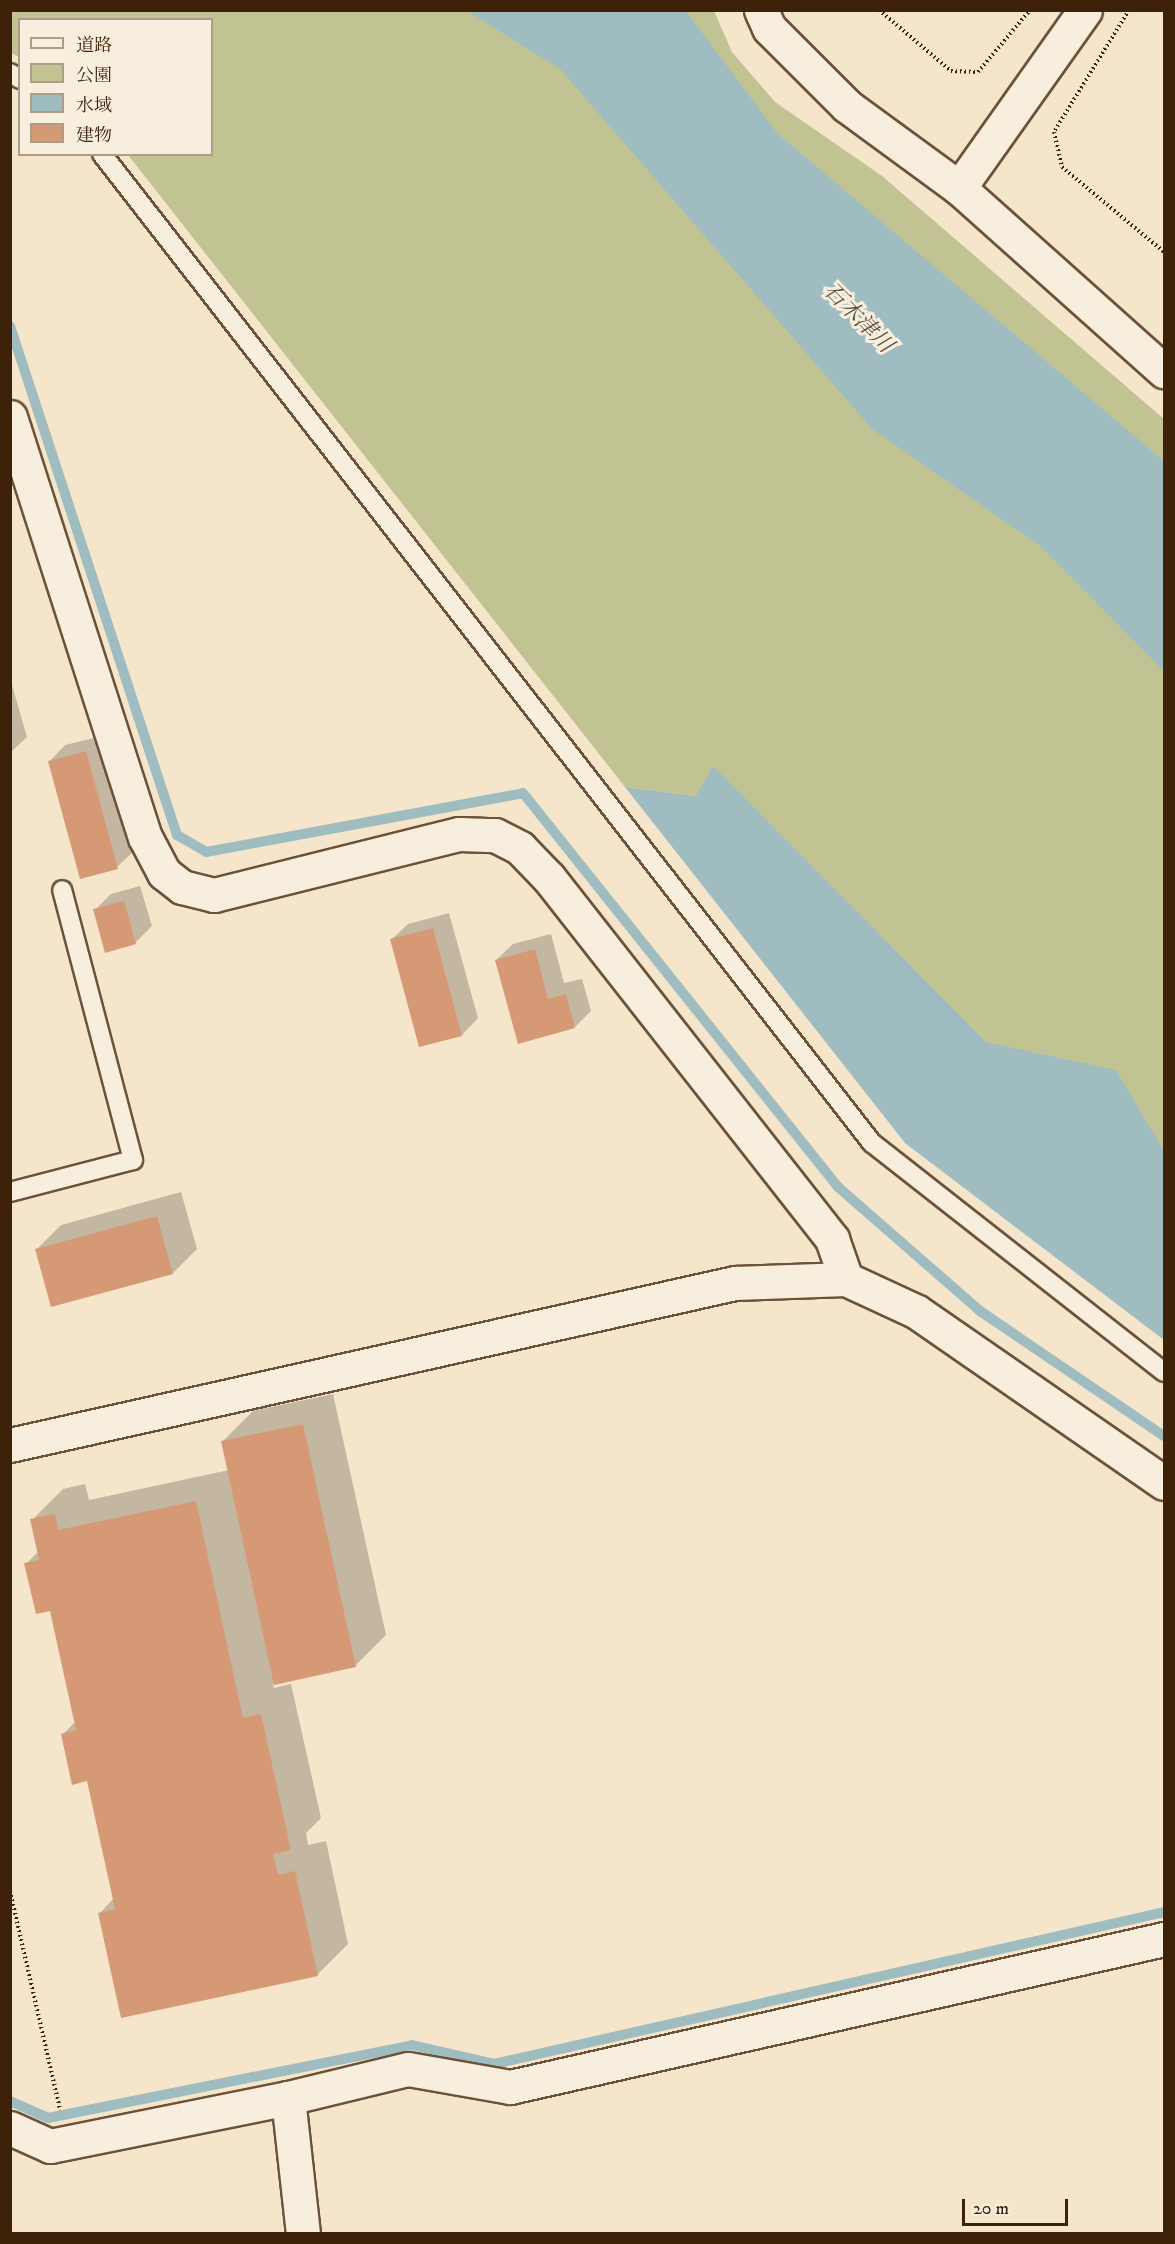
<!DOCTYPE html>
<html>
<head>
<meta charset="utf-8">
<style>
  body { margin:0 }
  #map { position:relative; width:1175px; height:2244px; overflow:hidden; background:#f4e5cb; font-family:"IM FELL DW Pica","Noto Serif JP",serif }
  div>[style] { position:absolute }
  .green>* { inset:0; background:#c1c393 }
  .water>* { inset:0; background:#9fbdc0 }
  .shadow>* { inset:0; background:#0003 }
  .stream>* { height:10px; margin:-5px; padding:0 5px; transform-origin:5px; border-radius:5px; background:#9fbdc0 }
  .building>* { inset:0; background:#d69976 }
  .path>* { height:4px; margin-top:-2px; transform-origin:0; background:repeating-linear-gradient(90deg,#3d2108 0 1.5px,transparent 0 4.5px) }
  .roads { filter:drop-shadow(2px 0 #6b5239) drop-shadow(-2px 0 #6b5239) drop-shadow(0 2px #6b5239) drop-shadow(0 -2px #6b5239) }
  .service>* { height:18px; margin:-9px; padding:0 9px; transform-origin:9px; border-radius:9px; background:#f8eedd }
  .minor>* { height:33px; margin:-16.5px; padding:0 16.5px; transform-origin:16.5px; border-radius:16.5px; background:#f8eedd }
  .tertiary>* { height:33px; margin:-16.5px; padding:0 16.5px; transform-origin:16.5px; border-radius:16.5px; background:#f8eedd }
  span { translate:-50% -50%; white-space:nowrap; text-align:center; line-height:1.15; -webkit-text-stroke:6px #f8eedd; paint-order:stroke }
  .water-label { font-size:22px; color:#5a503f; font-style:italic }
  .frame { position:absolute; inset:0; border:12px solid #3d2108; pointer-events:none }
  .legend { position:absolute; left:18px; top:18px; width:195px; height:138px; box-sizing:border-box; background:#f8eedd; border:2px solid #ad9c88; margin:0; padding:8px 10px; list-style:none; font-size:18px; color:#3d2108 }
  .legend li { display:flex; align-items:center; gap:12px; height:30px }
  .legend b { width:30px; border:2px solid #ad9c88 }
  .scale { position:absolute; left:962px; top:2199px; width:106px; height:27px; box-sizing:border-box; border:3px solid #3d2108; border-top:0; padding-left:8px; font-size:18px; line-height:21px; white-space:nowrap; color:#3d2108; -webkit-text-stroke:4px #f8eedd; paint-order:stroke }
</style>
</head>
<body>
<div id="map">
  <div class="green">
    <div style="clip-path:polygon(10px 11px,576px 11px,1164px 583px,1164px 1270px,696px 796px,625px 787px,128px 155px,212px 154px,212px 20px,20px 20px,19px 57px,11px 53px)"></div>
    <div style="clip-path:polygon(645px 11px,714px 11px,732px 52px,775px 102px,882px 176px,1164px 419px,1164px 507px)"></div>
  </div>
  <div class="water">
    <div style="clip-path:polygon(467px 11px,686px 11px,777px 133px,1164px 461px,1164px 671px,1040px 546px,872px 429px,560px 69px)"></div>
    <div style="clip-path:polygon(713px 766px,986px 1042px,1116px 1070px,1164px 1151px,1164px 1340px,905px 1143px,625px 787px,696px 796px)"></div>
  </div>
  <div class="shadow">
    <div style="clip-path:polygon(10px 678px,27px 737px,10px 753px)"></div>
    <div style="clip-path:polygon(102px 736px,134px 851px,117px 867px,49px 762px,65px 745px)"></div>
    <div style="clip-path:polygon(140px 886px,152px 926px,135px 943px,95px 910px,111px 894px)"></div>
    <div style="clip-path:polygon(449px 913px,478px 1018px,462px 1035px,420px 1046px,391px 940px,408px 924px)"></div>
    <div style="clip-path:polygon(551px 934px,564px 983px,582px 979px,591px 1011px,575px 1027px,496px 960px,513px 944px)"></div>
    <div style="clip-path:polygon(181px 1192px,197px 1249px,173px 1273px,37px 1249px,61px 1225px)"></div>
    <div style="clip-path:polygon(333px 1394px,386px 1635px,355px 1666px,273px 1683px,274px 1688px,291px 1684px,321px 1818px,306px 1833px,308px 1845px,326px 1841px,348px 1944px,317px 1975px,100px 1913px,114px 1898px,89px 1779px,63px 1734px,76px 1721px,52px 1610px,26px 1564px,39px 1551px,32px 1520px,63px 1489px,85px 1484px,89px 1500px,229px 1470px,222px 1442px,253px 1411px)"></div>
  </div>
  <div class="stream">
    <div style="left:10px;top:326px;width:536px;rotate:71.84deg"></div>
    <div style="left:177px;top:835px;width:34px;rotate:30deg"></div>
    <div style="left:206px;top:852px;width:322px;rotate:-10.5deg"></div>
    <div style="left:523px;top:793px;width:504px;rotate:51.36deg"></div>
    <div style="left:838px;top:1187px;width:189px;rotate:41.1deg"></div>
    <div style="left:980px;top:1311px;width:222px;rotate:34.2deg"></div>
    <div style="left:10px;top:2101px;width:42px;rotate:24.1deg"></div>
    <div style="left:48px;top:2118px;width:371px;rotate:-11.3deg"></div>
    <div style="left:412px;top:2045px;width:84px;rotate:13deg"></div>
    <div style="left:494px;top:2064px;width:687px;rotate:-12.78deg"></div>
  </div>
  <div class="building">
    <div style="clip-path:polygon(86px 751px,118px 869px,80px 879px,48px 761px)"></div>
    <div style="clip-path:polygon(124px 901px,136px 944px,105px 953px,93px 909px)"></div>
    <div style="clip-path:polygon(433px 928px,462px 1036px,419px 1047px,390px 939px)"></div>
    <div style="clip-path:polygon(535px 949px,548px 999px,566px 994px,575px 1028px,518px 1044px,495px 960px)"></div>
    <div style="clip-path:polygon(157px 1216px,173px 1274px,51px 1307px,35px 1249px)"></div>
    <div style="clip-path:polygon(303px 1424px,356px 1667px,274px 1685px,221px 1441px)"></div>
    <div style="clip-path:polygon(196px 1501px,243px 1718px,261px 1714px,291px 1850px,273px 1854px,278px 1875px,295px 1871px,318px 1976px,121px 2018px,98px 1913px,115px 1909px,87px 1781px,72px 1785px,61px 1734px,76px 1730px,50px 1611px,36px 1614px,24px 1563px,39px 1560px,30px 1519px,55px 1514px,58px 1530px)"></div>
  </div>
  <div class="path">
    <div style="left:879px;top:10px;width:94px;rotate:40.3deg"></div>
    <div style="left:951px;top:71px;width:27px;rotate:2deg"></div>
    <div style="left:978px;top:72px;width:81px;rotate:-50deg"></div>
    <div style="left:1129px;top:10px;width:143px;rotate:121.6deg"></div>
    <div style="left:1054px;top:132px;width:36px;rotate:77deg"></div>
    <div style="left:1062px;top:167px;width:133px;rotate:39.8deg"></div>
    <div style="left:10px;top:1891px;width:225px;rotate:77.1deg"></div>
  </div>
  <div class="roads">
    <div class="service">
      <div style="left:10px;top:73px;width:12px;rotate:31deg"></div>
      <div style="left:102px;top:154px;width:1253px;rotate:52.1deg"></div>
      <div style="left:872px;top:1143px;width:371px;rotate:38.1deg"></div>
      <div style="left:10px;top:1192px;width:127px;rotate:-14.6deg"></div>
      <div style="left:133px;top:1160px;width:279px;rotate:-104.7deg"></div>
    </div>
    <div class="minor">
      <div style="left:959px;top:188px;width:218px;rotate:-54.7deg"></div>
      <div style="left:10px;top:417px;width:441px;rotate:72.2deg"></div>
      <div style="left:145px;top:837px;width:41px;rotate:62.2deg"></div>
      <div style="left:164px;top:873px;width:23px;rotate:38deg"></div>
      <div style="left:182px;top:887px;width:33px;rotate:14deg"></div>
      <div style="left:214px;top:895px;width:252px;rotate:-14deg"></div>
      <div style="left:459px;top:834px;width:36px;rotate:2deg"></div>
      <div style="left:495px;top:835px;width:28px;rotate:27deg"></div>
      <div style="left:520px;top:848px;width:42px;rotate:46deg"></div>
      <div style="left:549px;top:878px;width:459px;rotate:51.9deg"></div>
      <div style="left:832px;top:1239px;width:42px;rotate:70.7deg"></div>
      <div style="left:288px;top:2098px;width:137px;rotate:83.7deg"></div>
      <div style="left:10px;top:2128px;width:44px;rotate:24.2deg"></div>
      <div style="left:50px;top:2146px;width:243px;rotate:-11.4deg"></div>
      <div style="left:288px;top:2098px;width:123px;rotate:-13.6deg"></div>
      <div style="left:408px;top:2069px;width:104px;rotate:10deg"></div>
      <div style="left:510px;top:2087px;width:671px;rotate:-12.75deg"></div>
    </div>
    <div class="tertiary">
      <div style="left:761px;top:10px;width:20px;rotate:66deg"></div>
      <div style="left:769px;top:28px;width:110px;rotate:45deg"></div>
      <div style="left:847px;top:106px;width:139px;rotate:36.2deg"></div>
      <div style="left:959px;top:188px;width:275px;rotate:41.8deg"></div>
      <div style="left:10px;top:1445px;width:743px;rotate:-12.6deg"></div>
      <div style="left:735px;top:1283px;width:111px;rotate:-2.1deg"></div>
      <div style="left:846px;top:1279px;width:78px;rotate:24.9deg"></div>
      <div style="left:917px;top:1312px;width:300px;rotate:34.7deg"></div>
    </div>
  </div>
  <div class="water-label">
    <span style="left:858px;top:318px;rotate:45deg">石木津川</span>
  </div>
  <div class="frame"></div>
  <ul class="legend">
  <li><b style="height:8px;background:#f8eedd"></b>道路</li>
  <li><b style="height:16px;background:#c1c393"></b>公園</li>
  <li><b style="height:16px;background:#9fbdc0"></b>水域</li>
  <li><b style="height:16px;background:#d69976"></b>建物</li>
  </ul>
  <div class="scale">20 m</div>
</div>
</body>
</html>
